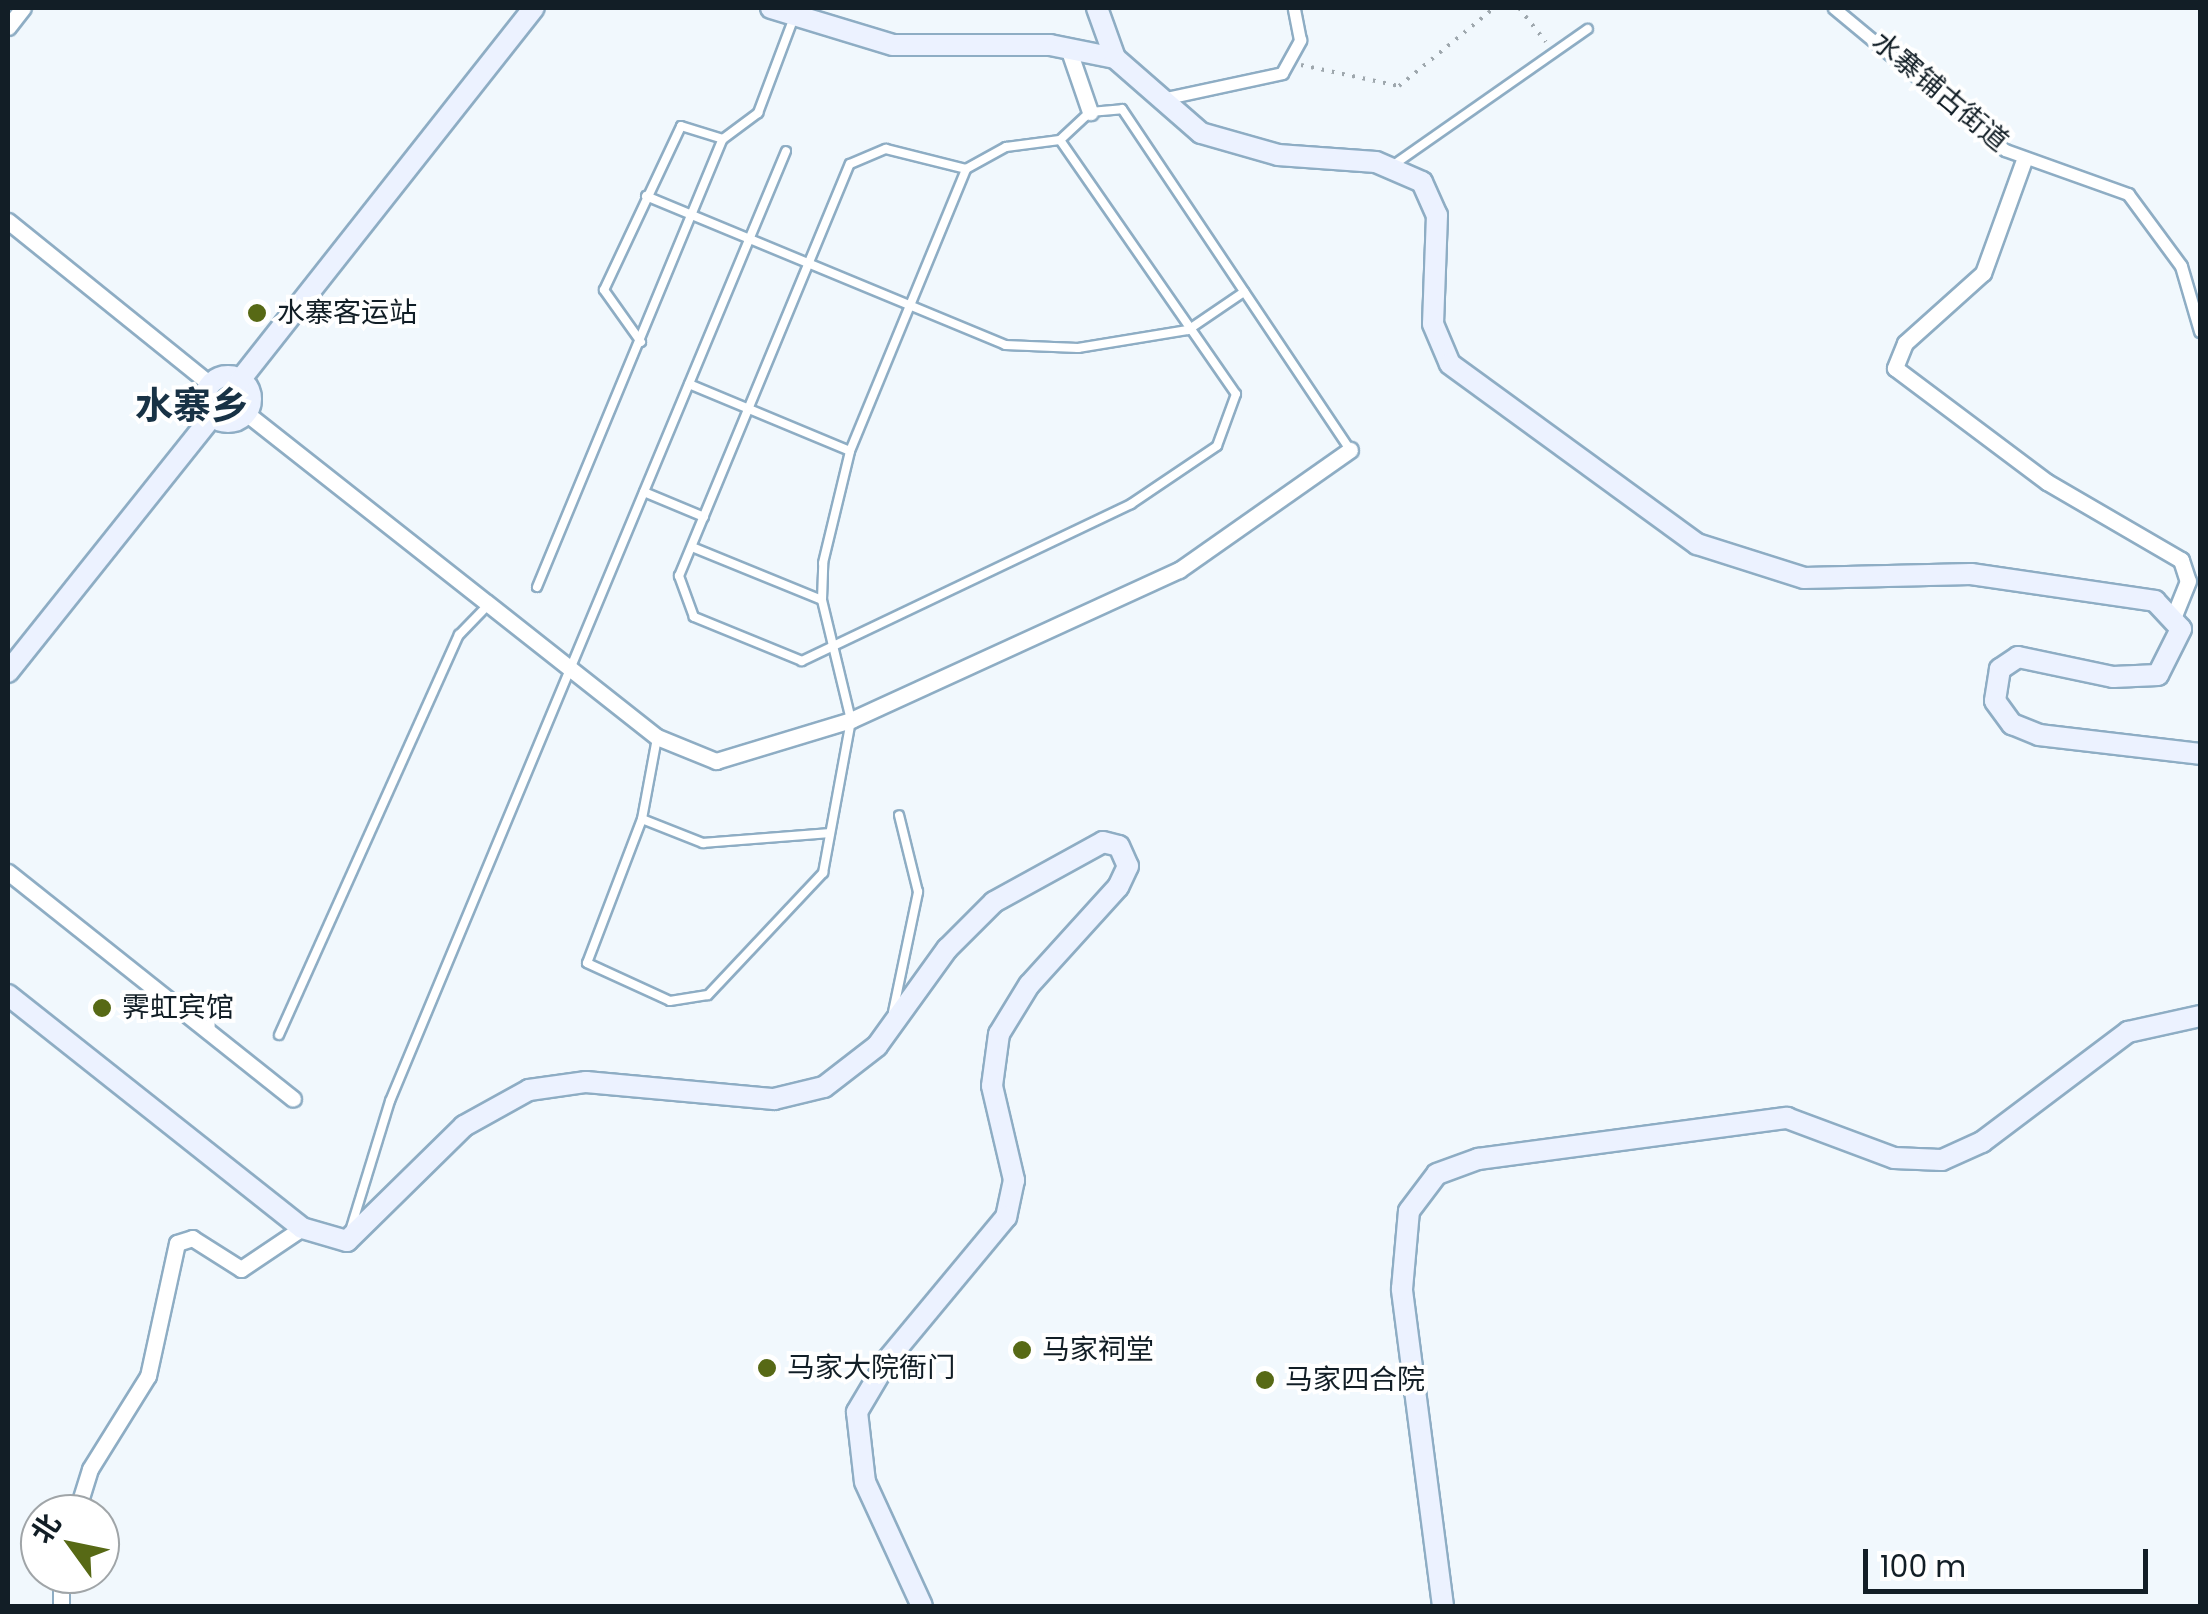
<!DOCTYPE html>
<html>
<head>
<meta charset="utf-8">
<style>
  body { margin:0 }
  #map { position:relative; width:2208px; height:1614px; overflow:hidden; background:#f1f8fd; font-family:Poppins,"Noto Sans SC",sans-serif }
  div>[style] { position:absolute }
  .path>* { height:4px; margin-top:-2px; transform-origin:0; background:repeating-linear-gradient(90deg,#9ea7ad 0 2.5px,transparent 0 10.5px) }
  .roads { filter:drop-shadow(2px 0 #8eadc4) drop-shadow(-2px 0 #8eadc4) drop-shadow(0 2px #8eadc4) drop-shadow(0 -2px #8eadc4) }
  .service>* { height:8px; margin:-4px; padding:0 4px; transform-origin:4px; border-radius:4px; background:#fff }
  .pedestrian>* { height:11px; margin:-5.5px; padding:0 5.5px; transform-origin:5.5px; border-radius:5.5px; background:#fff }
  .minor>* { height:15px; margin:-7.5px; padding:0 7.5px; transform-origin:7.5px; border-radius:7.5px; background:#fff }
  .secondary>* { height:20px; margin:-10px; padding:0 10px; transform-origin:10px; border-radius:10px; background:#ecf2ff }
  .secondary>.ring { margin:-10px; padding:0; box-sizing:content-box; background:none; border:20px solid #ecf2ff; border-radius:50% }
  .dots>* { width:28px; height:28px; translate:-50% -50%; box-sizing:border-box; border:5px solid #fff; border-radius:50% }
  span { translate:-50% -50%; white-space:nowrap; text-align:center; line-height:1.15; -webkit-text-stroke:8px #fff; paint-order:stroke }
  .street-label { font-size:28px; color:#121e26 }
  .poi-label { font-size:28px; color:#121e26 }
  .left { translate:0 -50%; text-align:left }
  .district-label { font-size:38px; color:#183245; font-weight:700 }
  .frame { position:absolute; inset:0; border:10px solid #121e26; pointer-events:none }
  .north { position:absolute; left:20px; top:1494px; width:100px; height:100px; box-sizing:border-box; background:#fff; border:2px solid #a0a5a8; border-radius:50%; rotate:303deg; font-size:28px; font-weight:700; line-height:40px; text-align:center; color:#121e26 }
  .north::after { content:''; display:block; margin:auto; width:35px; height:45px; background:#576915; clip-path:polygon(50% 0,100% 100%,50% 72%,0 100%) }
  .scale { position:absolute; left:1863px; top:1549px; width:285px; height:45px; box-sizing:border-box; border:5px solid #121e26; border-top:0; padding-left:12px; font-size:30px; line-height:35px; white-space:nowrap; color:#121e26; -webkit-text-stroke:8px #fff; paint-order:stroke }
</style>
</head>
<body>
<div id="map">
  <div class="path">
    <div style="left:1519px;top:8px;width:43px;rotate:51.5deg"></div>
    <div style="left:1301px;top:65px;width:100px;rotate:12.1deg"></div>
    <div style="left:1399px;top:86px;width:123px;rotate:-39.4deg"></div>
  </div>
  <div class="roads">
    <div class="service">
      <div style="left:1060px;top:140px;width:309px;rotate:55.3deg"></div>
      <div style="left:1236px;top:394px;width:55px;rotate:110.1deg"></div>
      <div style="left:1217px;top:446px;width:104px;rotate:146deg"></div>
      <div style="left:1131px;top:504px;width:365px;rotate:154.5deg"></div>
      <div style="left:802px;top:661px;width:117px;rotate:-157.8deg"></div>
      <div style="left:694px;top:617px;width:44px;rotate:-110.1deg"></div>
      <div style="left:679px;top:576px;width:446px;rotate:-67.5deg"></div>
      <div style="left:850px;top:164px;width:39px;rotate:-23deg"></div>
      <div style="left:886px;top:149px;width:82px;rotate:14deg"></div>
      <div style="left:966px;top:169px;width:46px;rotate:-28.8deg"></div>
      <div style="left:1006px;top:147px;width:54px;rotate:-7.4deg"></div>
      <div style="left:1060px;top:140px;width:41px;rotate:-43deg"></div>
      <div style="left:1090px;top:112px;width:32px;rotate:-5deg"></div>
      <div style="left:1122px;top:109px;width:410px;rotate:56.2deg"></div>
      <div style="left:1392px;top:166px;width:239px;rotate:-35deg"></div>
      <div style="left:646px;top:196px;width:389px;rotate:22.5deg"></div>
      <div style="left:1005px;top:345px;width:73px;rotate:2.4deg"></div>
      <div style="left:1078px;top:348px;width:111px;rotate:-9.3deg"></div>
      <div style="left:1188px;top:330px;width:68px;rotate:-34.2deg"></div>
      <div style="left:641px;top:342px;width:64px;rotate:-125.4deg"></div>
      <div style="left:604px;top:290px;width:181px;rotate:-64.8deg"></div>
      <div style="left:681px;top:126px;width:44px;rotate:17.2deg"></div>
      <div style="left:689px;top:384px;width:174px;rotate:22.6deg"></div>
      <div style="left:644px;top:492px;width:65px;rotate:22.6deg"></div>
      <div style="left:692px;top:547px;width:140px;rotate:22.2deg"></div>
      <div style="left:537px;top:587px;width:485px;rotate:-67.5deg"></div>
      <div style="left:723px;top:139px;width:44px;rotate:-36.6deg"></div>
      <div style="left:758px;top:113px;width:103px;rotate:-69.4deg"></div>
      <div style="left:657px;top:738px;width:82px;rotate:100.5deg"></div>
      <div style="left:642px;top:819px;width:154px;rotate:110.9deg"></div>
      <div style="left:587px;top:963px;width:91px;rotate:24.6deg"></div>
      <div style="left:670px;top:1001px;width:38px;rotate:-9deg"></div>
      <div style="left:708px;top:995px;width:168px;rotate:-46.7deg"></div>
      <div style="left:823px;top:873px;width:156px;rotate:-79.6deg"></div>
      <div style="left:851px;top:720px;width:123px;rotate:-103.6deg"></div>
      <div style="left:822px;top:600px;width:37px;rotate:-88deg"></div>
      <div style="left:823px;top:563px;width:115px;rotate:-76.4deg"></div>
      <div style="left:850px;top:451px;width:305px;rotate:-67.6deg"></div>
      <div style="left:642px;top:819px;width:66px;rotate:21.5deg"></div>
      <div style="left:703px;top:843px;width:127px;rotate:-4.5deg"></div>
      <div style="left:893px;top:1012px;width:123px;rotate:-78.2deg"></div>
      <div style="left:918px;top:892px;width:79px;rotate:-103.9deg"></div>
      <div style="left:279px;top:1035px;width:439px;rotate:-65.8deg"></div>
      <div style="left:459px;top:635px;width:45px;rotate:-45.9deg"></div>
      <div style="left:350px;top:1231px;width:136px;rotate:-72.9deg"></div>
      <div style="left:390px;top:1101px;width:1029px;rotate:-67.37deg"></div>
    </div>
    <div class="pedestrian">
      <div style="left:1834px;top:8px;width:222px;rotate:39.7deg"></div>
      <div style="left:2005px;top:150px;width:131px;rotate:19.7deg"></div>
      <div style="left:2128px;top:194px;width:89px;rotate:53.6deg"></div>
      <div style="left:2181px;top:266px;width:68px;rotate:73.7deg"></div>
      <div style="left:1162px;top:99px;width:123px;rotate:-12.2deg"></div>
      <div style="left:1282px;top:73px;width:38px;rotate:-61deg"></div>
      <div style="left:1300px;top:40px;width:33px;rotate:-101deg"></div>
    </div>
    <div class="minor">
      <div style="left:8px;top:27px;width:24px;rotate:-52deg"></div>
      <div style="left:1068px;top:48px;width:68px;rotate:71deg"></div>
      <div style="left:2024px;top:160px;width:120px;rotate:109.9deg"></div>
      <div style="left:1983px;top:273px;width:105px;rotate:138.1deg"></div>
      <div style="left:1905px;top:343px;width:27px;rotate:112deg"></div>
      <div style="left:1895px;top:368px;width:190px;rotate:36.9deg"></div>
      <div style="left:2047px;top:482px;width:155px;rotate:30.2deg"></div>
      <div style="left:2181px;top:560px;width:22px;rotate:72deg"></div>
      <div style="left:2188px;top:581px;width:35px;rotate:112deg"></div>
      <div style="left:8px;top:221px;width:260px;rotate:38.9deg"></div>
      <div style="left:246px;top:413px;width:523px;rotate:38.25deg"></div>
      <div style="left:657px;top:737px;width:64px;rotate:22.1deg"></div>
      <div style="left:716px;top:761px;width:141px;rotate:-16.9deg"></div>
      <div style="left:851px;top:720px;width:361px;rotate:-24.6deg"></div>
      <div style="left:1179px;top:570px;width:209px;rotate:-35.1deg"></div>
      <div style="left:8px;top:872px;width:364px;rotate:38.5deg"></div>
      <div style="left:76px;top:1514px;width:47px;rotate:-72.7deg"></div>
      <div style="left:90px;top:1469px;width:110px;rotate:-58.1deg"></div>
      <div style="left:148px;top:1376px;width:136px;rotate:-77.7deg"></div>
      <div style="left:177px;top:1243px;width:16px;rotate:-18deg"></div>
      <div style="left:192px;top:1238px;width:58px;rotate:32.3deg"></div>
      <div style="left:241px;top:1269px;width:73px;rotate:-33.9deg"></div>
      <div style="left:61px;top:1606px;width:32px;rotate:-90deg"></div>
    </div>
    <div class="secondary">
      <div style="left:771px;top:8px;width:127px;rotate:16.9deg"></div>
      <div style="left:893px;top:45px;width:157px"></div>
      <div style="left:1050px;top:45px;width:66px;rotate:11.3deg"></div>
      <div style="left:1097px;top:8px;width:53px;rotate:70.2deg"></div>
      <div style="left:1115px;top:58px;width:114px;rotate:41.1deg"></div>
      <div style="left:1201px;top:133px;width:80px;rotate:15.9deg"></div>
      <div style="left:1278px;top:155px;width:98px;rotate:4.1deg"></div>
      <div style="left:1376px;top:162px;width:50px;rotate:23.5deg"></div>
      <div style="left:1422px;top:182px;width:36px;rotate:66deg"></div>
      <div style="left:1437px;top:215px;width:109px;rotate:92.1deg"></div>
      <div style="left:1433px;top:324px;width:43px;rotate:67deg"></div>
      <div style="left:1450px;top:364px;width:306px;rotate:36.1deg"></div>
      <div style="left:1697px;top:544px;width:112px;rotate:17.6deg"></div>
      <div style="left:1804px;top:578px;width:167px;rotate:-1.4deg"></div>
      <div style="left:1971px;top:574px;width:186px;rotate:8.3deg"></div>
      <div style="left:2155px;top:601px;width:38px;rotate:47deg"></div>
      <div style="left:2181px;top:629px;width:51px;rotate:116.6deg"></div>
      <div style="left:2158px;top:675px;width:45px;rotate:177.5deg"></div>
      <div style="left:2113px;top:677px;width:97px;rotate:-168.1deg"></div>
      <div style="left:2018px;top:657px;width:22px;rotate:146deg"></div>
      <div style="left:2000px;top:669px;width:32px;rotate:99deg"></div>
      <div style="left:1995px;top:701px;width:29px;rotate:54deg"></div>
      <div style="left:2012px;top:724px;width:29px;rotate:22deg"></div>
      <div style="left:2039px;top:735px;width:162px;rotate:6.7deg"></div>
      <div class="ring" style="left:205px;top:376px;width:26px;height:26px"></div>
      <div style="left:240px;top:380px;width:474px;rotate:-51.7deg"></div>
      <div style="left:8px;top:672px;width:327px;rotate:-51.4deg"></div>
      <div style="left:8px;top:995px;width:375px;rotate:38.4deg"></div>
      <div style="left:302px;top:1228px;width:47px;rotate:16.1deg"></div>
      <div style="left:347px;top:1241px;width:164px;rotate:-44.5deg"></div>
      <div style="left:464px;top:1126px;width:74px;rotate:-29deg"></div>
      <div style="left:529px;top:1090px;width:58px;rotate:-8deg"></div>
      <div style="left:586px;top:1082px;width:189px;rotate:5.2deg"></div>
      <div style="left:774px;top:1099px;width:51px;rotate:-13.5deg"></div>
      <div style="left:824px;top:1087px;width:67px;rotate:-37.7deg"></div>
      <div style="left:877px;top:1046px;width:120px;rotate:-54.2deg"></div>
      <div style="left:947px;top:949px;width:66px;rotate:-45deg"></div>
      <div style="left:994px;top:902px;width:124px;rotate:-28.8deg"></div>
      <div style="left:1103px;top:842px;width:16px;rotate:14deg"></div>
      <div style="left:1119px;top:846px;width:22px;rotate:66deg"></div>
      <div style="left:1128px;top:866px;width:23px;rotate:115deg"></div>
      <div style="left:1118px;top:887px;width:132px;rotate:132.2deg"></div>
      <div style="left:1029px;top:985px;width:57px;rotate:121.5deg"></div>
      <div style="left:999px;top:1034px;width:52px;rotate:97.7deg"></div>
      <div style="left:992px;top:1086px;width:97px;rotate:76.8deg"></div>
      <div style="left:1014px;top:1180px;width:38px;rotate:102deg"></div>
      <div style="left:1006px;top:1217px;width:183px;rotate:129.7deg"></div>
      <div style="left:889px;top:1358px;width:63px;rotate:120.7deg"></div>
      <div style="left:857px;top:1412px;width:70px;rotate:83.5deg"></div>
      <div style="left:865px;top:1482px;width:136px;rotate:65.3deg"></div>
      <div style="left:1443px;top:1606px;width:320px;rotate:-97.4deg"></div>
      <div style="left:1402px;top:1289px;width:78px;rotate:-84.9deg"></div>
      <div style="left:1409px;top:1211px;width:46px;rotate:-52.9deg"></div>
      <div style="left:1437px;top:1174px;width:44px;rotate:-20.1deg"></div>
      <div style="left:1478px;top:1159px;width:312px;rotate:-7.6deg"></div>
      <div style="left:1787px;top:1118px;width:114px;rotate:20.5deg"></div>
      <div style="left:1894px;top:1158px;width:48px;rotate:2.4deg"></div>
      <div style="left:1942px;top:1160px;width:44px;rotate:-24.2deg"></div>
      <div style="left:1982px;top:1142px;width:183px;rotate:-37deg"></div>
      <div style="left:2128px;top:1032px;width:74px;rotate:-12.5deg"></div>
    </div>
  </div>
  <div class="dots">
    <div style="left:257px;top:313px;background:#576915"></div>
    <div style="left:102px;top:1008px;background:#576915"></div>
    <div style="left:1022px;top:1350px;background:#576915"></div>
    <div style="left:767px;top:1368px;background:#576915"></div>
    <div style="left:1265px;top:1380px;background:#576915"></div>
  </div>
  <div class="street-label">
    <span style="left:1940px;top:92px;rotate:40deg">水寨铺古街道</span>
  </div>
  <div class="poi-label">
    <span class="left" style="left:277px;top:313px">水寨客运站</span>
    <span class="left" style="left:122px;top:1008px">霁虹宾馆</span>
    <span class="left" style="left:1042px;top:1350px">马家祠堂</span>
    <span class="left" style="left:787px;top:1368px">马家大院衙门</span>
    <span class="left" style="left:1285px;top:1380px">马家四合院</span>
  </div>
  <div class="district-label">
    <span style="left:192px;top:406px">水寨乡</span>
  </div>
  <div class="frame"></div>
  <div class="north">北</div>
  <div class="scale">100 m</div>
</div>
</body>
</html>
